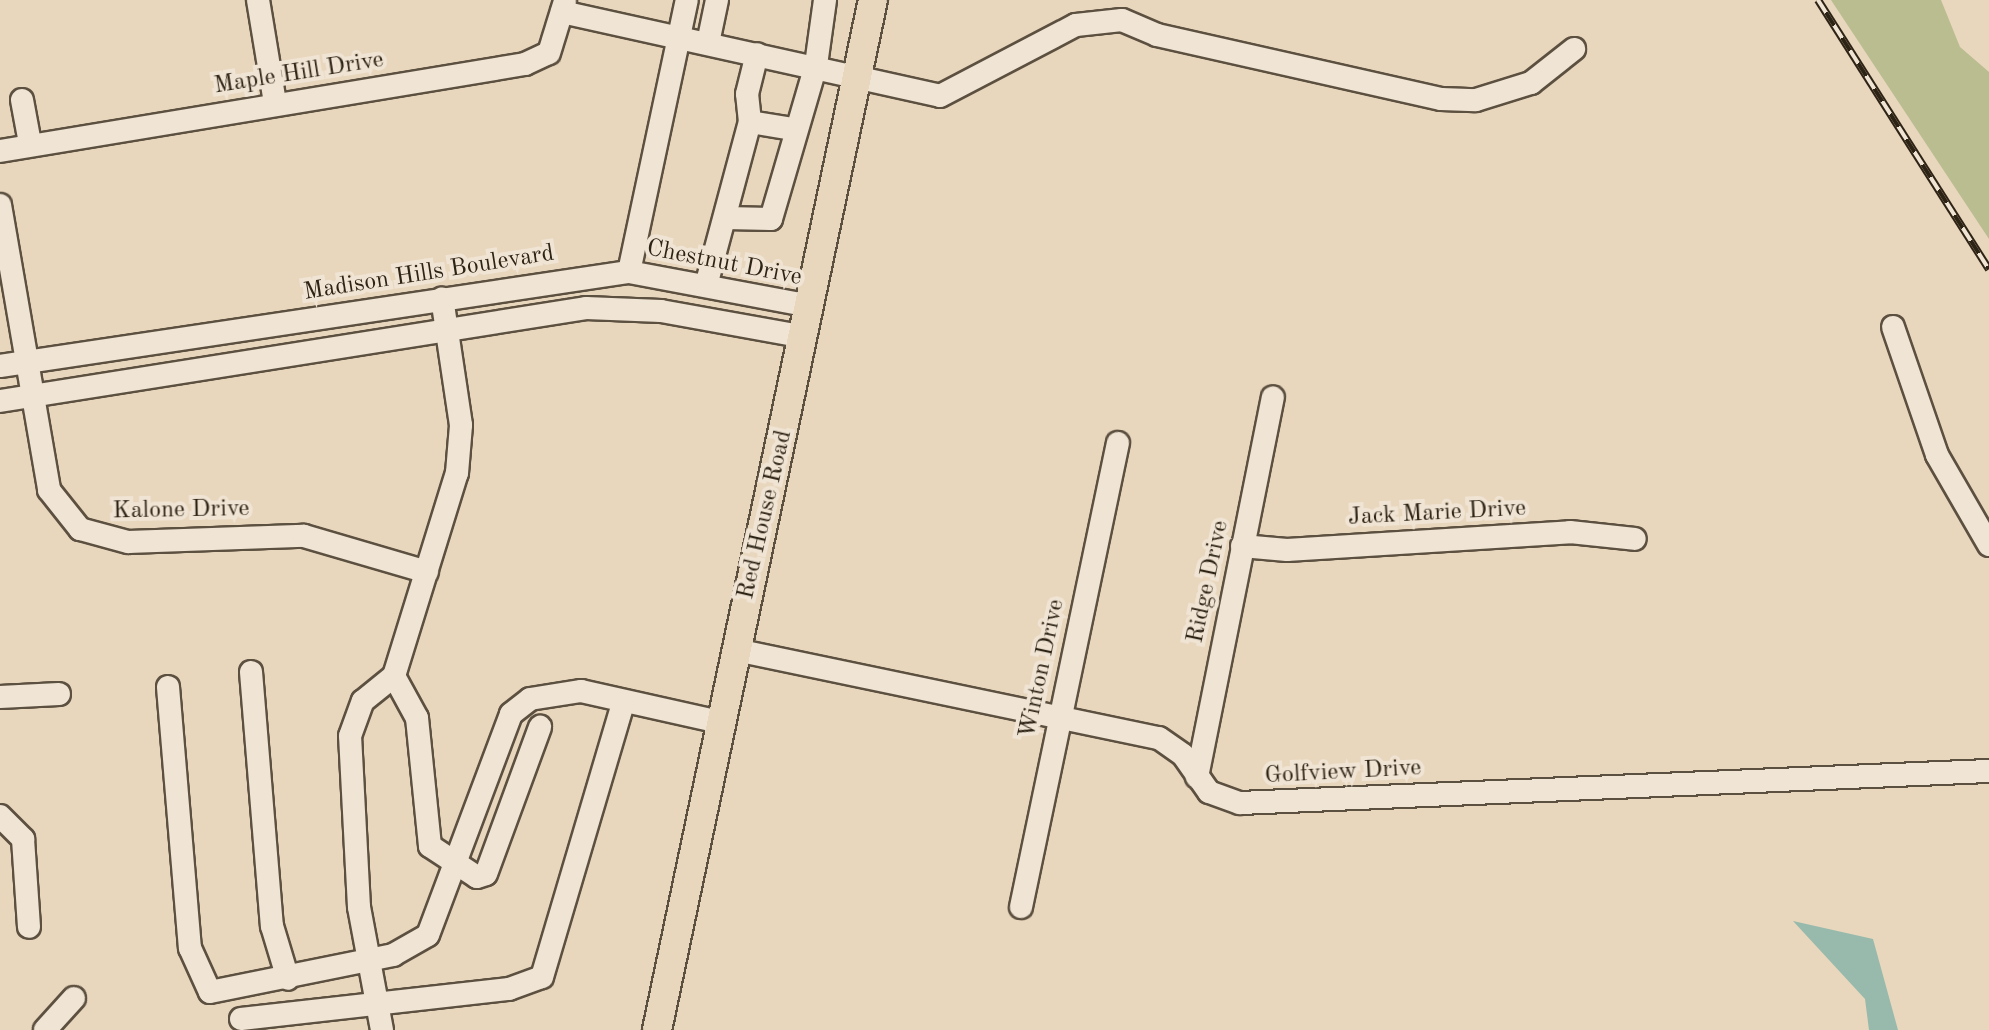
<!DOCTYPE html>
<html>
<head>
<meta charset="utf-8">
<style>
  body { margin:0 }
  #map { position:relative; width:1989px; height:1030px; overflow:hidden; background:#e8d6bd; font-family:"Old Standard TT",serif }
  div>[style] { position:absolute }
  .green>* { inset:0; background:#b9bd8f }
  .water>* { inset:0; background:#98baac }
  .roads { filter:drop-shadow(2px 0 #5c5040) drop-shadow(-2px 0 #5c5040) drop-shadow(0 2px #5c5040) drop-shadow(0 -2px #5c5040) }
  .minor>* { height:22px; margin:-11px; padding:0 11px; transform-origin:11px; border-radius:11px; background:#f0e4d4 }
  .major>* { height:28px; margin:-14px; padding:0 14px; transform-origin:14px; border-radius:14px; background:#e8d6bd }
  .rail>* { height:8px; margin-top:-4px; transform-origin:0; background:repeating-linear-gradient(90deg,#f0e4d4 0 15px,#2e2416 0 30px); box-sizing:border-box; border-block:2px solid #2e2416 }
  span { translate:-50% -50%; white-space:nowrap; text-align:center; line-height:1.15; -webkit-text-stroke:8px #f0e4d4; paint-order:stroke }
  .street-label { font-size:24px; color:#2e2416 }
</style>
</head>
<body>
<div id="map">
  <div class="green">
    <div style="clip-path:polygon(1831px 0,1941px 0,1960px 47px,1989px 72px,1989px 239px)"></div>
  </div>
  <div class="water">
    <div style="clip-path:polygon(1793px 921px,1873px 939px,1898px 1030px,1869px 1030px,1865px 999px)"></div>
  </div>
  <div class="roads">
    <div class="minor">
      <div style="left:258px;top:0;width:104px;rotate:80.6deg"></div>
      <div style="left:562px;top:12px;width:387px;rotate:12.5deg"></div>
      <div style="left:940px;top:96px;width:153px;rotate:-27.6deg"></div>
      <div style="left:1076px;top:25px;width:46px;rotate:-6.2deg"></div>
      <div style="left:1122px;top:20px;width:38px;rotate:23deg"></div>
      <div style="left:1157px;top:35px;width:291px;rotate:12.7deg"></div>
      <div style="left:1441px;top:99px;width:35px;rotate:2deg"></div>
      <div style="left:1476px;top:100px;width:58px;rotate:-17.2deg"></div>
      <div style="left:1531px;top:83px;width:55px;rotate:-38.3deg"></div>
      <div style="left:708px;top:43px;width:44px;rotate:-78.2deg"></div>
      <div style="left:22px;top:100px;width:44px;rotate:79.5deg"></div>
      <div style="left:750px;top:122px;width:44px;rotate:9.2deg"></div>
      <div style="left:0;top:151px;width:532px;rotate:-9.41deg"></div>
      <div style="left:525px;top:64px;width:26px;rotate:-25deg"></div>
      <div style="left:549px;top:53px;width:54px;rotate:-72.9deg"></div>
      <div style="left:0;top:205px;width:289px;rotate:80.2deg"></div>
      <div style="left:49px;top:490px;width:50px;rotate:51.5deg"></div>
      <div style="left:80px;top:529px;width:50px;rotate:15.2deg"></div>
      <div style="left:128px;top:542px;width:176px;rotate:-2deg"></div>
      <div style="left:304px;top:536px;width:128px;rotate:16.3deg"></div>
      <div style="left:726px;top:218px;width:45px;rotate:1.3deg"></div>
      <div style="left:771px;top:219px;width:160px;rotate:-73.7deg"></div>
      <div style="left:816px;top:65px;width:66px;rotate:-82.1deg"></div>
      <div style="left:629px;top:272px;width:278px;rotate:-78deg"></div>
      <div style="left:707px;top:282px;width:166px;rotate:-75deg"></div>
      <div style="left:750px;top:122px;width:28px;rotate:-96deg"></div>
      <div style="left:747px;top:94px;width:41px;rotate:-76deg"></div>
      <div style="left:1893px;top:327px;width:135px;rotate:71deg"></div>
      <div style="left:1937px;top:455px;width:104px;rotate:60deg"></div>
      <div style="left:0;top:366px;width:636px;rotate:-8.5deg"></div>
      <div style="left:629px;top:272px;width:184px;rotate:10.6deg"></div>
      <div style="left:0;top:401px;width:593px;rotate:-9.02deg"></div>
      <div style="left:586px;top:308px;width:75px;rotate:2.3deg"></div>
      <div style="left:661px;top:311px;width:146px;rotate:10.2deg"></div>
      <div style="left:1242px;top:546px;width:45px;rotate:5.1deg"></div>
      <div style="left:1287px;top:550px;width:284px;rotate:-3.6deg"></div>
      <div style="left:1570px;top:532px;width:65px;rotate:6.1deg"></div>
      <div style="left:736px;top:650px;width:432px;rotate:11.8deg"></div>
      <div style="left:1159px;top:738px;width:29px;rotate:35deg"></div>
      <div style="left:1183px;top:755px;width:45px;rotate:54.9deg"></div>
      <div style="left:1209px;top:792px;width:33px;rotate:20deg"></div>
      <div style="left:1240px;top:803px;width:750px;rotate:-2.45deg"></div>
      <div style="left:251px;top:672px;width:255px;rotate:85.3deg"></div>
      <div style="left:272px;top:926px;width:55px;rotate:73.2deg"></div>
      <div style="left:394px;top:676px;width:48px;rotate:61.3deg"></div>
      <div style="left:417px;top:718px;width:129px;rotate:84.2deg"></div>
      <div style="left:430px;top:846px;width:56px;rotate:33.4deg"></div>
      <div style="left:477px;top:877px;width:9px;rotate:-18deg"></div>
      <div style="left:486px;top:874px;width:157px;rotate:-69.8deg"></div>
      <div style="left:168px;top:687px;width:262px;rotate:85.2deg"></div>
      <div style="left:190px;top:948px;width:48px;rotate:65.6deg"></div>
      <div style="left:210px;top:992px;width:187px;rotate:-11.4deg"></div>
      <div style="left:393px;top:955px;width:40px;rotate:-29.7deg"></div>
      <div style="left:428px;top:935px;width:236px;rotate:-69.4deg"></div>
      <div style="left:511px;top:714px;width:24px;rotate:-38deg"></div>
      <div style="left:530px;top:699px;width:52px;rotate:-8.9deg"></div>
      <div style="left:581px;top:691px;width:142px;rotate:12.6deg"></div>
      <div style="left:0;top:697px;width:59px;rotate:-2.9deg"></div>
      <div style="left:1197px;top:777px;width:387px;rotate:-78.7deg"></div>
      <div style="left:0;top:816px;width:33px;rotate:45deg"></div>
      <div style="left:23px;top:839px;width:88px;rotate:86.1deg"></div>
      <div style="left:1021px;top:907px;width:474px;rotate:-78.2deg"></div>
      <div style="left:241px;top:1019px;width:270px;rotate:-6.4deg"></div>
      <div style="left:509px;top:989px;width:35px;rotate:-20deg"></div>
      <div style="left:542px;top:977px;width:286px;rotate:-73.5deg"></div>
      <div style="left:45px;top:1030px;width:43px;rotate:-47.8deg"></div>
      <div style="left:382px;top:1030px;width:125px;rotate:-100.6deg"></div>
      <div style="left:359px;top:907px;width:171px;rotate:-93deg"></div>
      <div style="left:350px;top:736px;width:37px;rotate:-70deg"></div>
      <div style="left:363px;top:701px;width:40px;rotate:-39deg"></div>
      <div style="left:394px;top:676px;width:213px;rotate:-72.8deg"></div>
      <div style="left:457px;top:473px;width:48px;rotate:-85.2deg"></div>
      <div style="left:461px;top:425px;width:128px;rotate:-98.5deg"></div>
    </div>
    <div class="major">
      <div style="left:657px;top:1030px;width:1052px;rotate:-78.16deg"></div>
    </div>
  </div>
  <div class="rail">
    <div style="left:1818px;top:0;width:319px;rotate:57.6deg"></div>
  </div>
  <div class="street-label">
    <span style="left:299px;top:74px;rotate:-9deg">Maple Hill Drive</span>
    <span style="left:724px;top:264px;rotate:11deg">Chestnut Drive</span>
    <span style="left:429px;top:274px;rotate:-9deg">Madison Hills Boulevard</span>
    <span style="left:181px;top:511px;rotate:-1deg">Kalone Drive</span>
    <span style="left:1437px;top:514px;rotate:-3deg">Jack Marie Drive</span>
    <span style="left:766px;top:515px;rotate:-77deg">Red House Road</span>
    <span style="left:1209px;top:582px;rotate:-78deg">Ridge Drive</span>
    <span style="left:1043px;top:669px;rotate:-78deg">Winton Drive</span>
    <span style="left:1343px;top:773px;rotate:-3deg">Golfview Drive</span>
  </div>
</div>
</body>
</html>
